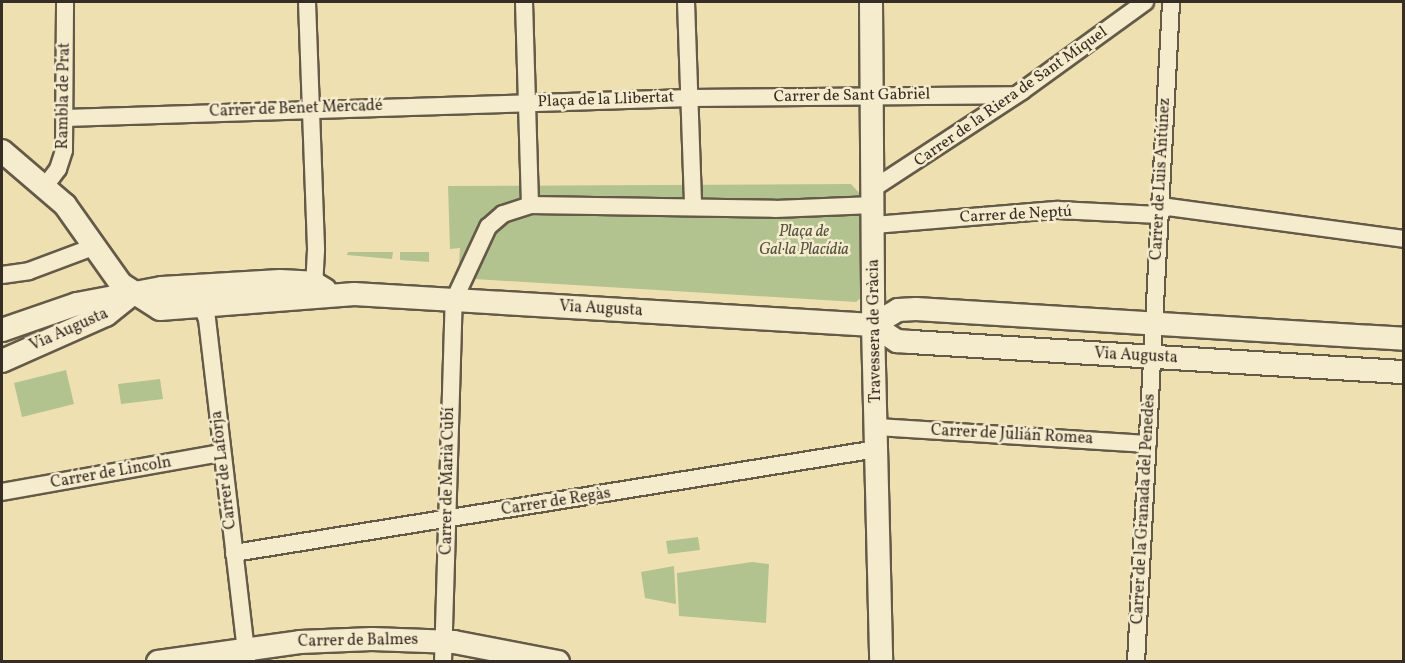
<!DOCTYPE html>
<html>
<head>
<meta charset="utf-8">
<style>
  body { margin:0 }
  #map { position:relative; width:1405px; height:663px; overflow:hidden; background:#efe0b2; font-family:Vollkorn,serif }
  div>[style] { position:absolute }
  .green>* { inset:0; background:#b3c390 }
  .roads { filter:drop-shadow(2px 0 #645a48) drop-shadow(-2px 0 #645a48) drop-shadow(0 2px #645a48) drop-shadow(0 -2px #645a48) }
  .street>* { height:16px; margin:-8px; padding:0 8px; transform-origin:8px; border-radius:8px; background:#f5ebcd }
  .secondary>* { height:22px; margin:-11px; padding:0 11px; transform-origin:11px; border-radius:11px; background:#f5ebcd }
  span { translate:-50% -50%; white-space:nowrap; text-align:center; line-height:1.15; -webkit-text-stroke:5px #f5ebcd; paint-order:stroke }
  .street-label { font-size:16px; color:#362d24 }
  .park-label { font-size:16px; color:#55523f; font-style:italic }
  .frame { position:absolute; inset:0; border:3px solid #362d24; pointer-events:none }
</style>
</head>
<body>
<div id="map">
  <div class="green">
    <div style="clip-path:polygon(851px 184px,863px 197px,862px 297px,856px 302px,458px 278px,460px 248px,450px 249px,448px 186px)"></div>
    <div style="clip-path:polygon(348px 252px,393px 252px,392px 259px,347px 255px)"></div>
    <div style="clip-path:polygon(400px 252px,429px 252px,429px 262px,400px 260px)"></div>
    <div style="clip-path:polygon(66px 370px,74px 404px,22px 417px,14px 383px)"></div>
    <div style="clip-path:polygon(160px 379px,163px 399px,121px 404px,118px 384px)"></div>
    <div style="clip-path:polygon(698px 537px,700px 550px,668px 554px,666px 541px)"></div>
    <div style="clip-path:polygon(752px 562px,769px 564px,766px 623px,679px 616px,677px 573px)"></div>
    <div style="clip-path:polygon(674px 566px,676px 604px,645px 598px,641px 572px)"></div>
  </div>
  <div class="roads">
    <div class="street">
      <div style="left:307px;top:2px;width:248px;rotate:87.9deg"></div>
      <div style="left:316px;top:250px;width:33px;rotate:93deg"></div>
      <div style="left:524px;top:2px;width:203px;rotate:88.3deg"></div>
      <div style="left:686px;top:2px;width:205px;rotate:88deg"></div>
      <div style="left:65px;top:118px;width:625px;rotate:-1.83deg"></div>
      <div style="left:690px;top:98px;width:323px;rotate:-0.5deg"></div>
      <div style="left:46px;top:185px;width:20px;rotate:-53deg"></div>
      <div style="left:58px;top:169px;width:20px;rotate:-72deg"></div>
      <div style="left:64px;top:150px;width:148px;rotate:-89.6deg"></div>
      <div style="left:874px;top:188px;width:177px;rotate:-33.2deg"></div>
      <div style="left:1022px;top:91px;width:152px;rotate:-35.9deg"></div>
      <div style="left:1159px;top:212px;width:10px;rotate:-29deg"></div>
      <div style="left:1168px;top:207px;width:238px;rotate:7.7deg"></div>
      <div style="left:874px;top:225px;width:185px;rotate:-4.7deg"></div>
      <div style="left:1058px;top:210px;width:101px;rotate:2.8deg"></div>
      <div style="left:2px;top:275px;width:27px;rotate:-8deg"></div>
      <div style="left:29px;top:271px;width:72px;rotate:-20.5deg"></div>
      <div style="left:198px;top:297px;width:24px;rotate:68deg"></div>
      <div style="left:207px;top:319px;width:345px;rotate:83.3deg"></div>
      <div style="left:877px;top:427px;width:271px;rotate:3.6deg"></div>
      <div style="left:2px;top:492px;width:222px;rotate:-10.1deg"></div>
      <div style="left:234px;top:553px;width:651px;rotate:-9.19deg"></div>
      <div style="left:443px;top:662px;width:362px;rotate:-88.3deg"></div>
      <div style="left:454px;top:300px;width:81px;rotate:-65deg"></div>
      <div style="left:488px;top:227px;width:20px;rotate:-41deg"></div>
      <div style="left:503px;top:214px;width:28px;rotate:-18deg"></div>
      <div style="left:530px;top:205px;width:245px;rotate:0.9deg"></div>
      <div style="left:775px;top:209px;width:99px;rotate:-2.3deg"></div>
      <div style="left:1136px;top:662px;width:661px;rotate:-86.96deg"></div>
    </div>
    <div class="secondary">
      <div style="left:871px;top:2px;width:323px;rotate:89.6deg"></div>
      <div style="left:873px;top:325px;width:337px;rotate:88.6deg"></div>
      <div style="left:2px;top:151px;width:83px;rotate:40.6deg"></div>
      <div style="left:65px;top:205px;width:97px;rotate:54.7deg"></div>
      <div style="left:121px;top:284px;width:46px;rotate:32.7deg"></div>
      <div style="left:160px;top:309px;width:195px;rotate:-4.4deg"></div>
      <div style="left:354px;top:294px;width:520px;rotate:3.42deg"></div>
      <div style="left:873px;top:325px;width:29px;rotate:34deg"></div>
      <div style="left:897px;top:341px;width:14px;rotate:4deg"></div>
      <div style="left:911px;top:342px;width:494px;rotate:3.5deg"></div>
      <div style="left:873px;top:325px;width:29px;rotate:-31deg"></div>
      <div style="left:898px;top:310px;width:18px;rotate:-3deg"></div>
      <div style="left:916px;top:309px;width:489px;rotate:3.5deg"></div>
      <div style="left:2px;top:330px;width:79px;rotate:-19.1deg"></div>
      <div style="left:77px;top:304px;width:86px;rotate:-10.7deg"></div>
      <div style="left:162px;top:288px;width:118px;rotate:-3.4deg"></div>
      <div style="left:280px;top:281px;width:34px;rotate:3deg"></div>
      <div style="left:314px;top:283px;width:13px;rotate:32deg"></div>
      <div style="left:2px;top:361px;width:114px;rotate:-23.9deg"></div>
      <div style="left:106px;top:315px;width:32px;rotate:-39deg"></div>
      <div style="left:158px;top:662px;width:143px;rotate:-8deg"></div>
      <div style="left:300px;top:642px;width:72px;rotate:-2.4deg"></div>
      <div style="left:372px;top:639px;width:82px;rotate:2.1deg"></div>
      <div style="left:454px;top:642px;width:106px;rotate:10.9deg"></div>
    </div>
  </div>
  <div class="street-label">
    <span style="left:64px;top:96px;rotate:-89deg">Rambla de Prat</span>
    <span style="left:852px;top:96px;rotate:-1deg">Carrer de Sant Gabriel</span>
    <span style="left:1011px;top:97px;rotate:-35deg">Carrer de la Riera de Sant Miquel</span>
    <span style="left:606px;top:100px;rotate:-2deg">Plaça de la Llibertat</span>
    <span style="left:296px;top:109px;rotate:-2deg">Carrer de Benet Mercadé</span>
    <span style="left:1161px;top:179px;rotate:-87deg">Carrer de Luis Antúnez</span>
    <span style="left:1016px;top:215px;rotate:-3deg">Carrer de Neptú</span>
    <span style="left:601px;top:309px;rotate:3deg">Via Augusta</span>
    <span style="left:69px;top:330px;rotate:-24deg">Via Augusta</span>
    <span style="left:875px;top:331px;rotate:-91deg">Travessera de Gràcia</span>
    <span style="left:1136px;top:356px;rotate:3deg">Via Augusta</span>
    <span style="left:1012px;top:435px;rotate:3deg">Carrer de Julián Romea</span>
    <span style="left:224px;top:470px;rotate:-97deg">Carrer de Laforja</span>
    <span style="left:111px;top:473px;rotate:-10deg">Carrer de Lincoln</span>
    <span style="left:448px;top:481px;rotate:-89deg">Carrer de Marià Cubí</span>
    <span style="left:556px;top:502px;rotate:-9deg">Carrer de Regàs</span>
    <span style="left:1144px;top:509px;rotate:-87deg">Carrer de la Granada del Penedès</span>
    <span style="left:358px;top:641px;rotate:-1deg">Carrer de Balmes</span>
  </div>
  <div class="park-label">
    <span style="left:804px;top:241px">Plaça de<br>Gal·la Placídia</span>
  </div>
  <div class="frame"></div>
</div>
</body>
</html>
